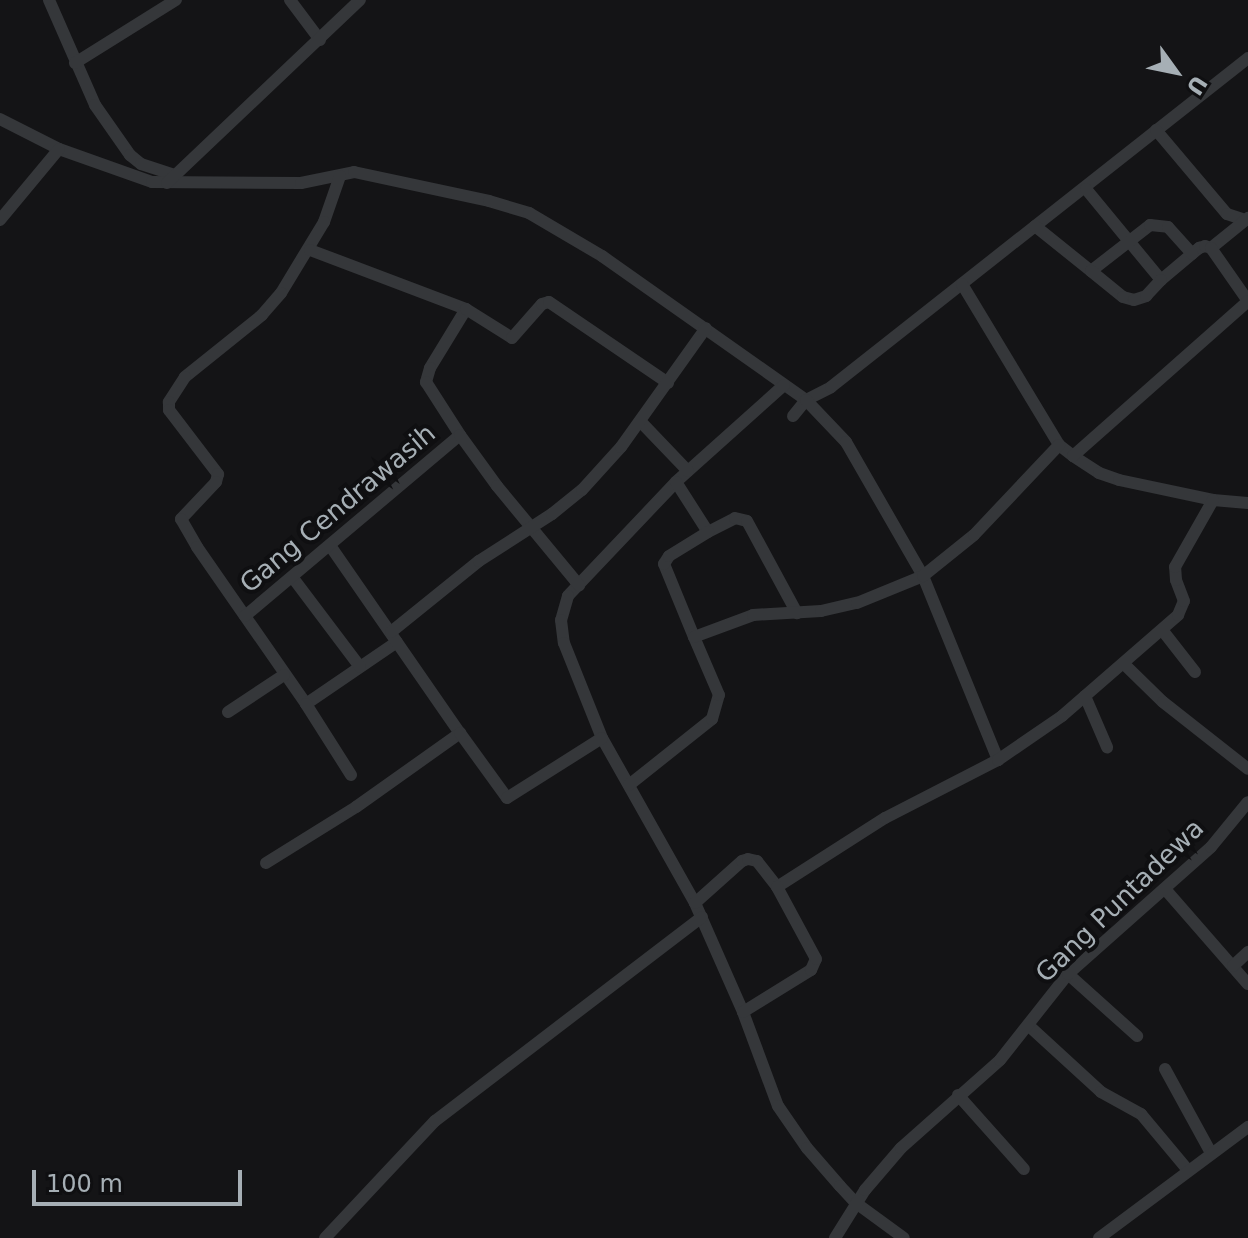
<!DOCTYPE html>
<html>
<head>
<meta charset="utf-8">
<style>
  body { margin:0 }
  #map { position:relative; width:1248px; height:1238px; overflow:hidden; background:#141416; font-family:"DejaVu Sans",sans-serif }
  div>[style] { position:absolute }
  .minor>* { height:12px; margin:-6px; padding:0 6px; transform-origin:6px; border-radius:6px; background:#35373a }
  span { translate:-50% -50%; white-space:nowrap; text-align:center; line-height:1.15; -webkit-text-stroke:8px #0f0f11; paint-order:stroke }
  .street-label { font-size:26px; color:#a6afb5 }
  .north { position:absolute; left:1136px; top:32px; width:80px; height:80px; -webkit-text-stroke:6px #0f0f11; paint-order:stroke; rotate:123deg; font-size:22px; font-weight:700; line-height:32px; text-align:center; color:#a6afb5 }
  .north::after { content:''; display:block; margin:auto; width:28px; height:36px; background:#a6afb5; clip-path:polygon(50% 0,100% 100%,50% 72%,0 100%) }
  .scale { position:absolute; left:32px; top:1170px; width:210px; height:36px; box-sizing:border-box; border:4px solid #a6afb5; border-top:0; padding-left:10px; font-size:24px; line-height:28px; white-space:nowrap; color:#a6afb5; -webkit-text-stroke:6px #0f0f11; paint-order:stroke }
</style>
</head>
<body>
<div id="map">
  <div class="minor">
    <div style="left:49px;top:0;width:115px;rotate:66.3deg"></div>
    <div style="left:95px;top:105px;width:61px;rotate:55deg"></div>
    <div style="left:130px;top:155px;width:14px;rotate:39deg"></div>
    <div style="left:141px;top:164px;width:36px;rotate:18deg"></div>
    <div style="left:290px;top:0;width:50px;rotate:53.1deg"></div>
    <div style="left:75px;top:63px;width:119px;rotate:-32deg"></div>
    <div style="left:0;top:119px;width:66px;rotate:27deg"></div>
    <div style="left:59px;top:149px;width:99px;rotate:19.5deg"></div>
    <div style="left:152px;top:182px;width:149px;rotate:0.4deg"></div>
    <div style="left:301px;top:183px;width:54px;rotate:-11.7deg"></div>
    <div style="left:354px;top:172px;width:138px;rotate:12.1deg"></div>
    <div style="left:489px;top:201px;width:42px;rotate:16.7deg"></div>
    <div style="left:529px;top:213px;width:85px;rotate:30.5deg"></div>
    <div style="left:602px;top:256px;width:250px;rotate:35.2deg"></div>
    <div style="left:806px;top:400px;width:28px;rotate:-27deg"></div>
    <div style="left:831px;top:387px;width:531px;rotate:-38.27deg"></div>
    <div style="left:1156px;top:130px;width:110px;rotate:49.8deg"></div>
    <div style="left:1227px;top:214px;width:20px;rotate:18deg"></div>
    <div style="left:340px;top:176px;width:49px;rotate:109.2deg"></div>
    <div style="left:324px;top:222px;width:83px;rotate:121.2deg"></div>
    <div style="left:281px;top:293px;width:29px;rotate:131deg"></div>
    <div style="left:262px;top:315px;width:99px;rotate:141.2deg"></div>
    <div style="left:185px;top:377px;width:30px;rotate:123deg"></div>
    <div style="left:169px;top:402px;width:8px;rotate:90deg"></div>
    <div style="left:169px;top:410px;width:81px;rotate:52.6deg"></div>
    <div style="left:218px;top:474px;width:8px;rotate:104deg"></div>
    <div style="left:216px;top:482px;width:51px;rotate:133.4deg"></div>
    <div style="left:181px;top:519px;width:32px;rotate:60deg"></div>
    <div style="left:197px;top:547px;width:191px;rotate:55.2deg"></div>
    <div style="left:306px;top:704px;width:110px;rotate:-34.3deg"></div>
    <div style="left:167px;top:183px;width:266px;rotate:-43.5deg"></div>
    <div style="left:1086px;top:189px;width:118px;rotate:50.5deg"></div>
    <div style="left:1161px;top:280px;width:50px;rotate:-40.1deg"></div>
    <div style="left:1199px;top:248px;width:6px;rotate:-18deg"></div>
    <div style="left:1205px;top:246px;width:6px;rotate:18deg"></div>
    <div style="left:1211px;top:248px;width:48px;rotate:-39deg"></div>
    <div style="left:0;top:220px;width:92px;rotate:-50.3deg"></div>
    <div style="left:1035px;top:226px;width:72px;rotate:38.8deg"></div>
    <div style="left:1091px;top:271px;width:75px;rotate:-37.9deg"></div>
    <div style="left:1150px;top:225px;width:18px;rotate:6deg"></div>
    <div style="left:1168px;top:227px;width:36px;rotate:48deg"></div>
    <div style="left:1211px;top:248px;width:65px;rotate:55.1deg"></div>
    <div style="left:310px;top:250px;width:167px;rotate:20.7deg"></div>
    <div style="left:466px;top:309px;width:69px;rotate:121.4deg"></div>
    <div style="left:430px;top:368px;width:15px;rotate:106deg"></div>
    <div style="left:426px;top:382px;width:63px;rotate:57.3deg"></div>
    <div style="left:1091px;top:271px;width:41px;rotate:39.1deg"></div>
    <div style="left:1123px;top:297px;width:11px;rotate:15deg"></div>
    <div style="left:1134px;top:300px;width:13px;rotate:-18deg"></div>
    <div style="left:1146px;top:296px;width:22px;rotate:-47deg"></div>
    <div style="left:962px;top:284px;width:188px;rotate:58.9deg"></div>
    <div style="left:1059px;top:445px;width:18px;rotate:38deg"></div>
    <div style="left:1073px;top:456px;width:31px;rotate:33deg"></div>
    <div style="left:1099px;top:473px;width:21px;rotate:19deg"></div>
    <div style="left:1119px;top:480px;width:96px;rotate:12deg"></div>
    <div style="left:1213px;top:500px;width:35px;rotate:5deg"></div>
    <div style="left:466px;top:309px;width:54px;rotate:32.2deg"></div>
    <div style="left:512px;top:338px;width:45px;rotate:-48.6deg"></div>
    <div style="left:542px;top:304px;width:7px;rotate:-16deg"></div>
    <div style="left:549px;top:302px;width:144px;rotate:34.2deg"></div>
    <div style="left:784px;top:385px;width:145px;rotate:138.1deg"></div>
    <div style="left:676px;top:482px;width:157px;rotate:133.5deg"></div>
    <div style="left:568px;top:596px;width:25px;rotate:106deg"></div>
    <div style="left:561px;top:620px;width:23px;rotate:83deg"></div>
    <div style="left:564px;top:643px;width:102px;rotate:68.2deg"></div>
    <div style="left:602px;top:738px;width:189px;rotate:60.6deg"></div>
    <div style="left:695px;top:903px;width:119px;rotate:66.2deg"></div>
    <div style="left:743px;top:1012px;width:100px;rotate:69.6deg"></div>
    <div style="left:778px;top:1106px;width:51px;rotate:55.4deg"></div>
    <div style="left:807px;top:1148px;width:50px;rotate:49deg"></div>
    <div style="left:840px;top:1186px;width:23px;rotate:47deg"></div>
    <div style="left:856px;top:1203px;width:59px;rotate:36.1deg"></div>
    <div style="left:793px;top:416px;width:21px;rotate:-51deg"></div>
    <div style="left:806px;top:400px;width:58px;rotate:46.4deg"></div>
    <div style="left:846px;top:442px;width:155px;rotate:60.1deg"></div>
    <div style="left:923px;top:576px;width:199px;rotate:67.8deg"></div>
    <div style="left:640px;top:421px;width:69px;rotate:46.2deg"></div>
    <div style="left:1073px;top:456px;width:234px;rotate:-41.5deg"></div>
    <div style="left:676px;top:482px;width:59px;rotate:57.4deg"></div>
    <div style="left:708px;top:532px;width:30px;rotate:-27deg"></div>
    <div style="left:735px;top:518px;width:12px;rotate:14deg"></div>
    <div style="left:747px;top:521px;width:105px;rotate:61.5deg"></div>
    <div style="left:331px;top:547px;width:226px;rotate:55.3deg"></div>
    <div style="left:293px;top:578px;width:111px;rotate:53deg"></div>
    <div style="left:245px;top:616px;width:281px;rotate:-40.1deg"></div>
    <div style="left:460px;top:435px;width:63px;rotate:54deg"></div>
    <div style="left:497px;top:486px;width:129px;rotate:50.4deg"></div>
    <div style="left:1163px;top:631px;width:52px;rotate:52deg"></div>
    <div style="left:391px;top:632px;width:113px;rotate:-38.9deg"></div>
    <div style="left:479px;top:561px;width:87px;rotate:-32.8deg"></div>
    <div style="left:552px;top:514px;width:38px;rotate:-39deg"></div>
    <div style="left:582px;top:490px;width:58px;rotate:-47.8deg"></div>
    <div style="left:621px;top:447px;width:146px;rotate:-54.5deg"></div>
    <div style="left:694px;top:637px;width:79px;rotate:-112.3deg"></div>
    <div style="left:664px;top:564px;width:9px;rotate:-58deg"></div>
    <div style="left:669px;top:556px;width:46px;rotate:-31.6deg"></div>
    <div style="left:1124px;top:664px;width:54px;rotate:44.3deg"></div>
    <div style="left:1163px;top:702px;width:108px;rotate:38.2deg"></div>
    <div style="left:1085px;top:696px;width:56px;rotate:66.7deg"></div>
    <div style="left:306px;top:704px;width:84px;rotate:57.6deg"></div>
    <div style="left:228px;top:712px;width:67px;rotate:-33.5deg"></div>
    <div style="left:629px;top:785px;width:106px;rotate:-38.5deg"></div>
    <div style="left:712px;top:719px;width:25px;rotate:-74deg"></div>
    <div style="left:719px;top:695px;width:63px;rotate:-113.3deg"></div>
    <div style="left:694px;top:637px;width:63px;rotate:-20.4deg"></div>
    <div style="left:753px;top:615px;width:68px;rotate:-3.4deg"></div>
    <div style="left:821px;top:611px;width:37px;rotate:-13deg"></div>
    <div style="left:857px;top:603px;width:71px;rotate:-22.2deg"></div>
    <div style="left:923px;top:576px;width:65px;rotate:-38.8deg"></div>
    <div style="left:974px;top:535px;width:124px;rotate:-46.6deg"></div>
    <div style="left:266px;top:863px;width:106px;rotate:-31.9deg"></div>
    <div style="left:356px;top:807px;width:128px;rotate:-35.4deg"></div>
    <div style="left:460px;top:733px;width:80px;rotate:54.1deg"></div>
    <div style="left:507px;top:798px;width:112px;rotate:-32.3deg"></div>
    <div style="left:1165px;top:889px;width:126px;rotate:48.9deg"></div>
    <div style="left:695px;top:903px;width:63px;rotate:-41.8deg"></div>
    <div style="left:742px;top:861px;width:6px;rotate:-18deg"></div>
    <div style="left:748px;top:859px;width:9px;rotate:13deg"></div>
    <div style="left:757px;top:861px;width:33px;rotate:52deg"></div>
    <div style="left:777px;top:887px;width:128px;rotate:-32.6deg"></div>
    <div style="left:885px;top:818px;width:127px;rotate:-27.2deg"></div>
    <div style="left:998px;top:760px;width:78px;rotate:-34.5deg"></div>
    <div style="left:1062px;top:716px;width:154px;rotate:-41deg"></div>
    <div style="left:1178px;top:615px;width:15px;rotate:-67deg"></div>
    <div style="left:1184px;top:601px;width:22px;rotate:-111deg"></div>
    <div style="left:1176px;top:580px;width:13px;rotate:-94deg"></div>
    <div style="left:1175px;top:567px;width:77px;rotate:-60.4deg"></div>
    <div style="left:1233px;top:966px;width:21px;rotate:-43deg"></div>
    <div style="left:1068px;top:974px;width:93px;rotate:41.9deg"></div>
    <div style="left:743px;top:1012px;width:80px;rotate:-31.7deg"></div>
    <div style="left:811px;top:970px;width:12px;rotate:-66deg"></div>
    <div style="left:816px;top:959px;width:82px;rotate:-118.4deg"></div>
    <div style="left:1028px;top:1025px;width:99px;rotate:42.5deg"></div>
    <div style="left:1101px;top:1092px;width:46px;rotate:28.8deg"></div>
    <div style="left:1141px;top:1114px;width:72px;rotate:50.1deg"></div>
    <div style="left:1165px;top:1069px;width:96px;rotate:61.3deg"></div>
    <div style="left:958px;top:1095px;width:99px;rotate:48.3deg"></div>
    <div style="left:325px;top:1238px;width:161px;rotate:-46.8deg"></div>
    <div style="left:435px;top:1121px;width:336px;rotate:-37.4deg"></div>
    <div style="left:835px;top:1238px;width:57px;rotate:-58deg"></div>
    <div style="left:865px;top:1190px;width:55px;rotate:-49.4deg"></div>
    <div style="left:901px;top:1148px;width:132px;rotate:-41.6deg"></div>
    <div style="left:1000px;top:1060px;width:110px;rotate:-51.7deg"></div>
    <div style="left:1068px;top:974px;width:191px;rotate:-41.6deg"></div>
    <div style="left:1211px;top:847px;width:58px;rotate:-50.6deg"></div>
    <div style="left:1099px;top:1238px;width:186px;rotate:-36.7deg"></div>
  </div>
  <div class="street-label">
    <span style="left:338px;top:509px;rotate:-40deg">Gang Cendrawasih</span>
    <span style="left:1120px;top:901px;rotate:-44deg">Gang Puntadewa</span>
  </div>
  <div class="north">U</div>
  <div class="scale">100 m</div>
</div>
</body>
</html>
